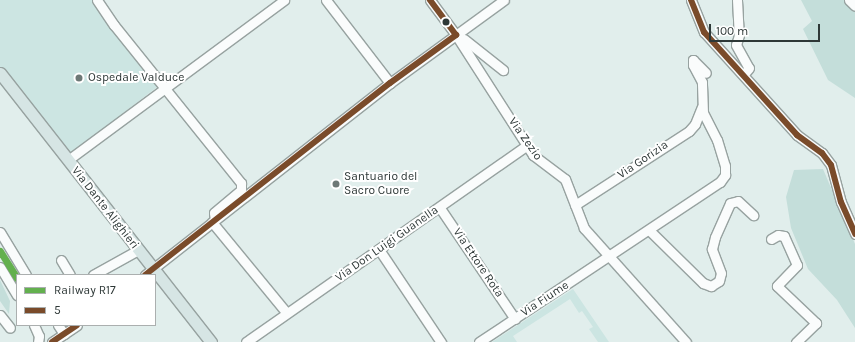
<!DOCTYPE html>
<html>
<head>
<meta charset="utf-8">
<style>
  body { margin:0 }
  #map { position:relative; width:855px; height:342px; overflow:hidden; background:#e1eeec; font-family:Karla,sans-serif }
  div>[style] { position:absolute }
  .built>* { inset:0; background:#cce5e2 }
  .green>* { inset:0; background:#c4deda }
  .roads { filter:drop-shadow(1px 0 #97a2a0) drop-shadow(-1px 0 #97a2a0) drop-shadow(0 1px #97a2a0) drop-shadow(0 -1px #97a2a0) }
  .minor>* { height:9px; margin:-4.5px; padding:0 4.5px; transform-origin:4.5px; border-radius:4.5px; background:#fafcfc }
  .major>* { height:11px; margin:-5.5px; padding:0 5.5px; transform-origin:5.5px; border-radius:5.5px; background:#d6e5e4 }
  .bus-1>* { height:6px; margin:-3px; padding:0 3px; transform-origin:3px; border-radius:3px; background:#7a4b2a }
  .rail-1>* { height:7px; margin:-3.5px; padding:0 3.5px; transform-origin:3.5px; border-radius:3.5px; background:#63b04e }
  .dots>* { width:11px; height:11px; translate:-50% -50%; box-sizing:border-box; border:2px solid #fff; border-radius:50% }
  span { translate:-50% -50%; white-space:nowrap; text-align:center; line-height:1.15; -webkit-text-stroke:4px #fff; paint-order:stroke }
  .poi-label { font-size:12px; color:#2e3837 }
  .left { translate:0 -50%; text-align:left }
  .street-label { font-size:12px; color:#2e3837 }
  .legend { position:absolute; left:16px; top:274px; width:140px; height:52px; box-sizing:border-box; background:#fff; border:1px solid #abafaf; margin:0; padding:5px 7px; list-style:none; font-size:12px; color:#2e3837 }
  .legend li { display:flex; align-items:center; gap:8px; height:20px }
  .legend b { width:20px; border:1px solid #abafaf }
  .scale { position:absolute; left:709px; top:24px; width:111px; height:18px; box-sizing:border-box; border:2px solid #2e3837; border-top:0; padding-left:5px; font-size:12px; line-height:14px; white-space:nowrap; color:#2e3837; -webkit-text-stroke:3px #fff; paint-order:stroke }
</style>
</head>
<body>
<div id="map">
  <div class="built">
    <div style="clip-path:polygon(0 0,94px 0,157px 87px,69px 155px,0 68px)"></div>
    <div style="clip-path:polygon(573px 289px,609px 342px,598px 342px,589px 329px,593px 327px,582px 311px,579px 313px,570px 299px,513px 336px,517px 342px,492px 342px)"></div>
  </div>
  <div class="green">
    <div style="clip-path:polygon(801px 0,844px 0,855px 10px,855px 98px,828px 80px,803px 29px,812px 21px)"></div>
    <div style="clip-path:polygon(823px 169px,855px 244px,855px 328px,837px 300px,808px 269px,791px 228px,786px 197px,794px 170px)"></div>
    <div style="clip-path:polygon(0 280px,10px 301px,9px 314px,0 301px)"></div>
  </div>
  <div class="roads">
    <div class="minor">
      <div style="left:97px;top:0;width:30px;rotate:56deg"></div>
      <div style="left:114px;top:25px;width:203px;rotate:51.2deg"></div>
      <div style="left:241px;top:183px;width:7px;rotate:90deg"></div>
      <div style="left:241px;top:190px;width:35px;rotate:140deg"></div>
      <div style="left:214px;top:213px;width:7px;rotate:82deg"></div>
      <div style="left:326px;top:0;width:105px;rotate:52.4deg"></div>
      <div style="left:430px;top:0;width:44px;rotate:53.4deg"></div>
      <div style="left:456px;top:35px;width:143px;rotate:57.3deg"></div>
      <div style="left:533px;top:155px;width:40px;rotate:37deg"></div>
      <div style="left:565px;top:179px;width:53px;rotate:68.8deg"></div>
      <div style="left:584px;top:228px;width:153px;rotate:48.2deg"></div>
      <div style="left:691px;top:0;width:35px;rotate:68deg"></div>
      <div style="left:704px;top:32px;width:139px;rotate:47.9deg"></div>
      <div style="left:797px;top:135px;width:31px;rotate:36deg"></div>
      <div style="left:822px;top:153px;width:15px;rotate:53deg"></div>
      <div style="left:831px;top:165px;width:38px;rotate:75deg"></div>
      <div style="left:841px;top:202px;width:35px;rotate:66deg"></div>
      <div style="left:737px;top:0;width:35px;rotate:87deg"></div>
      <div style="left:739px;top:35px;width:10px;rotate:107deg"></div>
      <div style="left:736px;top:45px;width:26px;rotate:61deg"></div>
      <div style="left:749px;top:68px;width:8px;rotate:130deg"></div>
      <div style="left:849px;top:0;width:8px;rotate:45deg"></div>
      <div style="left:464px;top:39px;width:50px;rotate:38.5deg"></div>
      <div style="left:68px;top:160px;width:269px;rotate:-36.5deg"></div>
      <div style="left:575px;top:205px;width:136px;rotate:-33deg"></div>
      <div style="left:689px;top:131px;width:9px;rotate:-49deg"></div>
      <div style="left:695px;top:124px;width:18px;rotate:-68deg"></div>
      <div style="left:440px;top:208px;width:134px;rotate:56deg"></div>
      <div style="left:212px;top:222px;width:117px;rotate:50.6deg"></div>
      <div style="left:649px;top:230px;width:76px;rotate:44.5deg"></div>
      <div style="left:703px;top:283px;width:9px;rotate:21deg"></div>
      <div style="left:711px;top:286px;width:9px;rotate:-32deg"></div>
      <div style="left:719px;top:281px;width:8px;rotate:-76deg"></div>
      <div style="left:721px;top:273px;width:26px;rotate:-111deg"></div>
      <div style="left:712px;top:249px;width:12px;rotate:-76deg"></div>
      <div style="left:715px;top:237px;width:37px;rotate:-66deg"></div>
      <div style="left:730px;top:203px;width:8px;rotate:-14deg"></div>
      <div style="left:738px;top:201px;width:21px;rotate:43deg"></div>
      <div style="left:0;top:232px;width:50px;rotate:58.8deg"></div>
      <div style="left:771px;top:239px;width:8px;rotate:-30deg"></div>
      <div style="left:778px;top:235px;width:6px;rotate:9deg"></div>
      <div style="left:784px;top:236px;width:32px;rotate:66deg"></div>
      <div style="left:797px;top:265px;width:29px;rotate:134deg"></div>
      <div style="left:777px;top:286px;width:54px;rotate:43.5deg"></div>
      <div style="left:816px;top:323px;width:28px;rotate:136deg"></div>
      <div style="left:380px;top:251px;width:110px;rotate:56.2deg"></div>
      <div style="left:61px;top:260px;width:17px;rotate:59deg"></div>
      <div style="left:0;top:267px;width:33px;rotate:59deg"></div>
      <div style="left:93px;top:275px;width:51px;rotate:-29.1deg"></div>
      <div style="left:145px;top:275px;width:311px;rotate:-38.1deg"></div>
      <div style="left:390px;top:83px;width:141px;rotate:-36.1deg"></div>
      <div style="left:0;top:315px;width:16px;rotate:52deg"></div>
      <div style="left:34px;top:325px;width:12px;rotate:66deg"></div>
      <div style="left:39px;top:336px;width:6px;rotate:99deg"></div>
      <div style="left:58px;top:325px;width:11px;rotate:56deg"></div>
      <div style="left:52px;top:342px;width:30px;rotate:-34deg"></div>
      <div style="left:246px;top:342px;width:343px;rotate:-35deg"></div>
      <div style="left:479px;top:342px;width:289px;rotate:-33.6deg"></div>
      <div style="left:720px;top:182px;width:9px;rotate:-54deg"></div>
      <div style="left:725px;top:175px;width:9px;rotate:-90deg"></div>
      <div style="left:725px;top:166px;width:27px;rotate:-107deg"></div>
      <div style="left:717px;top:140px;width:30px;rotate:-117deg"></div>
      <div style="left:703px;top:113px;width:31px;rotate:-92deg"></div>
      <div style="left:702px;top:82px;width:19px;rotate:-118deg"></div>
      <div style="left:693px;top:65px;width:5px;rotate:-90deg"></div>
      <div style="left:693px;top:60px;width:18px;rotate:45deg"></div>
    </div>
    <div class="major">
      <div style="left:0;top:73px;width:342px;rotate:51.9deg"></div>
    </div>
  </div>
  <div class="bus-1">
    <div style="left:691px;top:0;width:35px;rotate:68deg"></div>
    <div style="left:704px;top:32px;width:139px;rotate:47.9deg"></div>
    <div style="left:797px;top:135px;width:31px;rotate:36deg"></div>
    <div style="left:822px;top:153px;width:15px;rotate:53deg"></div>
    <div style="left:831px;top:165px;width:38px;rotate:75deg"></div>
    <div style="left:841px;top:202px;width:35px;rotate:66deg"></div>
    <div style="left:145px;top:275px;width:311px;rotate:-38.1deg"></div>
    <div style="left:390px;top:83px;width:82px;rotate:-36deg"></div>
    <div style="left:456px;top:35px;width:44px;rotate:-126.6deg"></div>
    <div style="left:52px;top:342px;width:30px;rotate:-34deg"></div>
  </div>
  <div class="rail-1">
    <div style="left:0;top:251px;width:32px;rotate:58deg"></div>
  </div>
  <div class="dots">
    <div style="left:446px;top:22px;background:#2e3837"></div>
    <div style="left:79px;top:78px;background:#6d7876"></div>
    <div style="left:336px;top:184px;background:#6d7876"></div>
  </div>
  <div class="poi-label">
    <span class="left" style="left:88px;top:78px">Ospedale Valduce</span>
    <span class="left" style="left:344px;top:184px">Santuario del<br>Sacro Cuore</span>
  </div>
  <div class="street-label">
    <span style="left:525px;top:139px;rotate:55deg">Via Zezio</span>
    <span style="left:643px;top:160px;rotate:-34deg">Via Gorizia</span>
    <span style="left:105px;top:208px;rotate:52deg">Via Dante Alighieri</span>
    <span style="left:387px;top:244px;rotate:-35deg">Via Don Luigi Guanella</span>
    <span style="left:478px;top:263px;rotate:56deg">Via Ettore Rota</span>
    <span style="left:545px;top:299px;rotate:-33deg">Via Fiume</span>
  </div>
  <ul class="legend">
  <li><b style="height:5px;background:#63b04e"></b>Railway R17</li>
  <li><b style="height:5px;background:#7a4b2a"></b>5</li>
  </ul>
  <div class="scale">100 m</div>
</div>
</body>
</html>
